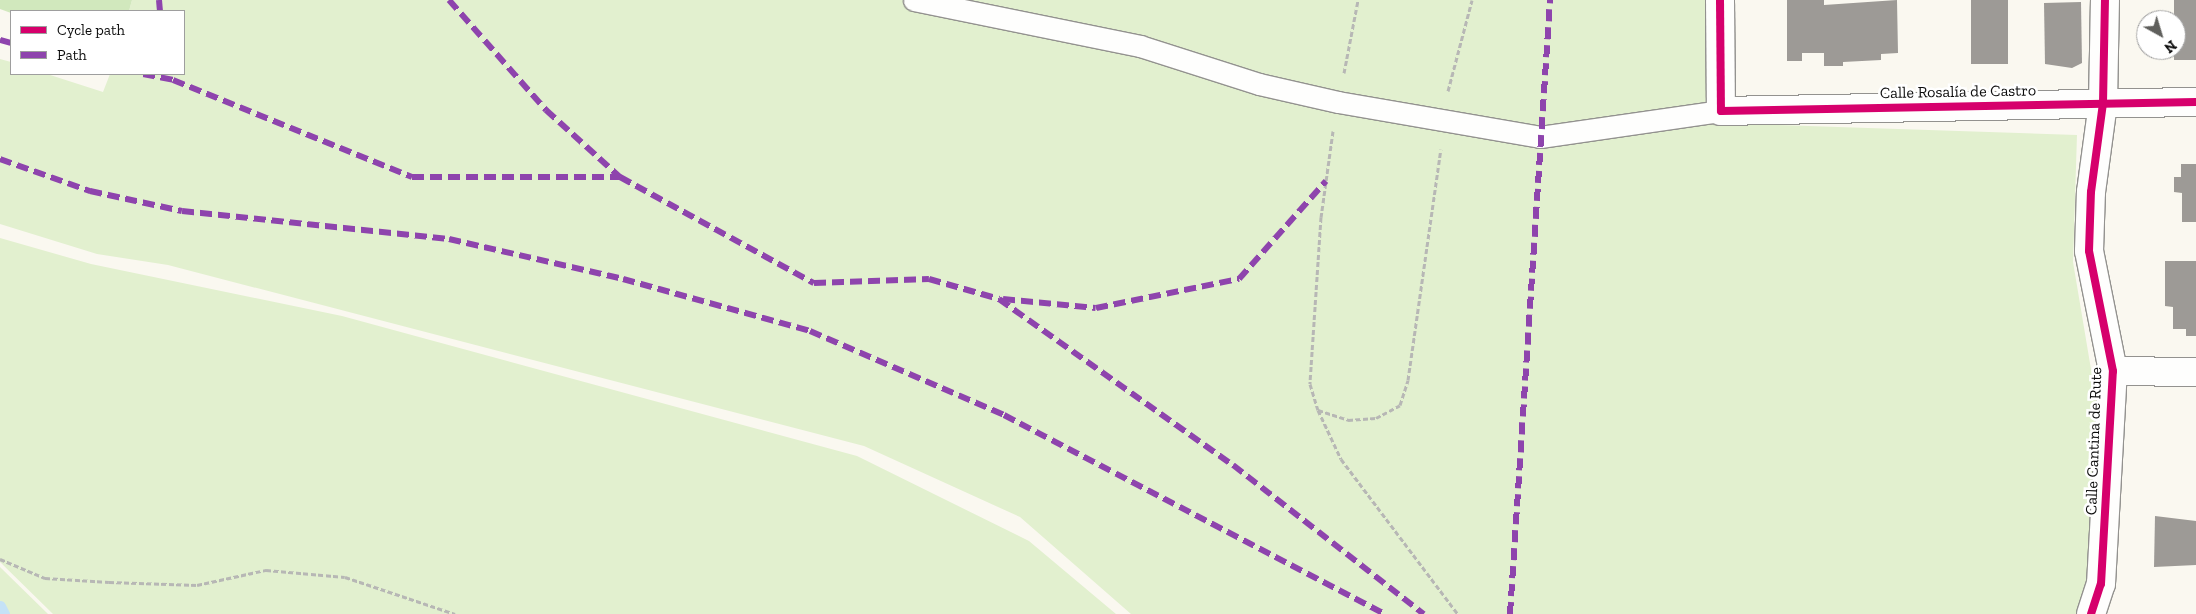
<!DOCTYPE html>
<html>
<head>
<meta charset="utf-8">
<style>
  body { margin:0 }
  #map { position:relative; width:2196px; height:614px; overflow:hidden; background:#faf8f0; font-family:"Zilla Slab",serif }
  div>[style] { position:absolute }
  .green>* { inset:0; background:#e2f0cf }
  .forest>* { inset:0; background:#d1e8bd }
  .stream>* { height:11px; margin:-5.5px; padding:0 5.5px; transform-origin:5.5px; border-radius:5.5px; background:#c5e2f6 }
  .building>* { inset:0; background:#9d9a96 }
  .path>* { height:3px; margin-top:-1.5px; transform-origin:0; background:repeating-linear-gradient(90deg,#b7b7b5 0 5px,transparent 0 7.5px) }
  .roads { filter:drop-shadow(1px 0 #93928f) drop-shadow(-1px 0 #93928f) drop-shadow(0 1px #93928f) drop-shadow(0 -1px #93928f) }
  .service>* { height:21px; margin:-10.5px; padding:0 10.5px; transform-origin:10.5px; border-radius:10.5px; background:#fefefd }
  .minor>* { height:28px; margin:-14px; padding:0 14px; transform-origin:14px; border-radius:14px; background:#fefefd }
  .quiet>* { height:6px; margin-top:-3px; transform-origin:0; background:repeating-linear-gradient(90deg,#8e44ad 0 12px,transparent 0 18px) }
  .cycleway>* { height:8px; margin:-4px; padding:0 4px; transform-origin:4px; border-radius:4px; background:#d6006c }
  span { translate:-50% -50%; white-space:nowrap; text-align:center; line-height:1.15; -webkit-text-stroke:5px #fff; paint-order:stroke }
  .street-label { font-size:16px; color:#0c0c0c }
  .legend { position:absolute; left:10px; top:10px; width:175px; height:65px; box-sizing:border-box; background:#fff; border:1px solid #9e9e9e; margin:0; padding:6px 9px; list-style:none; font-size:15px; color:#0c0c0c }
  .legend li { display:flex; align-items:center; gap:10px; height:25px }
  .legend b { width:25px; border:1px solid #9e9e9e }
  .north { position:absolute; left:2136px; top:10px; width:50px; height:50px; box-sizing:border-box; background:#fff; border:1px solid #9e9e9e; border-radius:50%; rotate:141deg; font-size:14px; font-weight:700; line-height:20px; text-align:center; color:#0c0c0c }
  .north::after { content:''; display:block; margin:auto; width:18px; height:22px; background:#5f5f5c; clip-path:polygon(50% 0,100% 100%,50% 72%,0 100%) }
</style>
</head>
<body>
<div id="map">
  <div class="green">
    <div style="clip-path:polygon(132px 0,1724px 0,1719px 123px,2077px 135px,2073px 262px,2097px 405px,2088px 589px,2079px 614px,1131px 614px,1020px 517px,864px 446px,168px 265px,97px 254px,0 224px,0 59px,11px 62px,11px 74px,47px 74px,103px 92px,110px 74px,184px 74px,184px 11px,129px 11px)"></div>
    <div style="clip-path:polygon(0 238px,91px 264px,342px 316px,857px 456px,1029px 541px,1116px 614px,53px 614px,0 562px)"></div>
    <div style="clip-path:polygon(0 567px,48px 614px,0 614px)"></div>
  </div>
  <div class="forest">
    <div style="clip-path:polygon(0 0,132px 0,129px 11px,11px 13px,0 9px)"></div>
  </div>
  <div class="stream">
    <div style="left:0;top:606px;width:9px;rotate:63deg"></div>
  </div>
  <div class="building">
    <div style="clip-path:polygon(1787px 0,1824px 0,1824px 5px,1897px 0,1898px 53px,1881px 54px,1881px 60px,1843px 62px,1843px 66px,1824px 66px,1824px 53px,1802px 53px,1802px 61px,1787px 61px)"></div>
    <div style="clip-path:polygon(1971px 0,2008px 0,2008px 64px,1971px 64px)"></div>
    <div style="clip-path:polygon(2174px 0,2196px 0,2196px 60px,2174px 60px)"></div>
    <div style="clip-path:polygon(2081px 2px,2082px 63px,2072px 68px,2045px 64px,2044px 3px)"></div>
    <div style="clip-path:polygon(2181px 164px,2196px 164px,2196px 222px,2182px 222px,2182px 193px,2174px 192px,2174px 177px,2181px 177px)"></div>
    <div style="clip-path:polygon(2165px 261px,2196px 261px,2196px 336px,2186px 336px,2186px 329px,2173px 329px,2173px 307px,2165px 306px)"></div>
    <div style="clip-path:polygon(2155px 516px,2196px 521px,2196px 565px,2154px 567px)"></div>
  </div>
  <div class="path">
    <div style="left:1344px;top:73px;width:74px;rotate:-79.1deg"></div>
    <div style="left:1448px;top:91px;width:94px;rotate:-75.2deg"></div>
    <div style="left:1333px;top:131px;width:87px;rotate:97.9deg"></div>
    <div style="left:1321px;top:217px;width:167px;rotate:93.8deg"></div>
    <div style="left:1310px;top:384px;width:27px;rotate:73deg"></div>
    <div style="left:1318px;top:410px;width:32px;rotate:18deg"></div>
    <div style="left:1348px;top:420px;width:28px;rotate:-4deg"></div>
    <div style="left:1376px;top:418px;width:27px;rotate:-28deg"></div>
    <div style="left:1400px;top:405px;width:26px;rotate:-72deg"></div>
    <div style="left:1408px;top:380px;width:233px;rotate:-81.9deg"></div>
    <div style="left:1318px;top:410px;width:54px;rotate:64.9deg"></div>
    <div style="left:1341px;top:459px;width:194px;rotate:53deg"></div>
    <div style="left:0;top:559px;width:49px;rotate:22.9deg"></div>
    <div style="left:45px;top:578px;width:64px;rotate:3.6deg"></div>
    <div style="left:109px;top:582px;width:88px;rotate:2deg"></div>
    <div style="left:197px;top:585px;width:71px;rotate:-12.3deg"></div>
    <div style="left:266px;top:570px;width:79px;rotate:5.1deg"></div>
    <div style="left:345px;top:577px;width:116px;rotate:18.6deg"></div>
  </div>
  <div class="roads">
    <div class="service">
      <div style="left:914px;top:0;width:231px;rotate:11.5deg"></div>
      <div style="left:1140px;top:46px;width:125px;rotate:17.7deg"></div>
      <div style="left:1259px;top:84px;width:81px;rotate:12.8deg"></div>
      <div style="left:1338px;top:102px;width:205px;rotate:9.8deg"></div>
      <div style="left:1540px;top:137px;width:183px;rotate:-8.2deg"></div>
    </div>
    <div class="minor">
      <div style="left:1720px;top:0;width:111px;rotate:89.5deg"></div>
      <div style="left:1721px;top:111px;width:475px;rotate:-1.1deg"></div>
      <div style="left:2113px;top:371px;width:83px;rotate:0.7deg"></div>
      <div style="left:2091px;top:614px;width:32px;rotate:-72deg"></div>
      <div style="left:2101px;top:584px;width:213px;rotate:-86.8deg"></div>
      <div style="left:2113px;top:371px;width:122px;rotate:-101.3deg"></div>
      <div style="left:2089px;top:251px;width:59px;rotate:-88.1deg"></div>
      <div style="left:2091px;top:192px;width:90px;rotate:-82.3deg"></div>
      <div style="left:2103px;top:103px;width:103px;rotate:-88.9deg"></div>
    </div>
  </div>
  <div class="quiet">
    <div style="left:159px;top:0;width:11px;rotate:85deg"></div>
    <div style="left:449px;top:0;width:147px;rotate:48.6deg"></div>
    <div style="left:546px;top:110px;width:100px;rotate:42.2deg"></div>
    <div style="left:0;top:40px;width:11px;rotate:15deg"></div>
    <div style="left:143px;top:74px;width:31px;rotate:11deg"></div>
    <div style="left:173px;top:80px;width:258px;rotate:22.1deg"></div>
    <div style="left:412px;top:177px;width:208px"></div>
    <div style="left:620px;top:177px;width:221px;rotate:28.7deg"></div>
    <div style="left:814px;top:283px;width:115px;rotate:-2deg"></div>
    <div style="left:929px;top:279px;width:73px;rotate:15.9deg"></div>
    <div style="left:999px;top:299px;width:287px;rotate:35.4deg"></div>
    <div style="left:1233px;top:465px;width:242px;rotate:38deg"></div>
    <div style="left:0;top:159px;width:96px;rotate:19.6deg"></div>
    <div style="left:90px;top:191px;width:94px;rotate:12.3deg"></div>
    <div style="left:182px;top:211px;width:268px;rotate:6deg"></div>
    <div style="left:449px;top:239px;width:179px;rotate:12.9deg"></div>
    <div style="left:623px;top:279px;width:194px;rotate:15.5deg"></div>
    <div style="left:810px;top:331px;width:211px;rotate:23.4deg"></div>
    <div style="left:1004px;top:415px;width:430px;rotate:27.6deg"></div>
    <div style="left:1003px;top:299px;width:93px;rotate:5.5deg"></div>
    <div style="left:1096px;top:308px;width:146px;rotate:-11.5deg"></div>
    <div style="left:1239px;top:279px;width:131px;rotate:-48.4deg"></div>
    <div style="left:1510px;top:614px;width:615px;rotate:-86.27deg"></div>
  </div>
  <div class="cycleway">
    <div style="left:1720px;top:0;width:111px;rotate:89.5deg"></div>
    <div style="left:1721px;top:111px;width:475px;rotate:-1.1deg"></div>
    <div style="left:2091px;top:614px;width:32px;rotate:-72deg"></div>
    <div style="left:2101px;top:584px;width:213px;rotate:-86.8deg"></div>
    <div style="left:2113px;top:371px;width:122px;rotate:-101.3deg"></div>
    <div style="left:2089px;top:251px;width:59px;rotate:-88.1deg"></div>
    <div style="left:2091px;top:192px;width:90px;rotate:-82.3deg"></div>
    <div style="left:2103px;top:103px;width:103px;rotate:-88.9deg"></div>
  </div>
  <div class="street-label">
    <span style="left:1958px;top:92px;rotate:-1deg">Calle Rosalía de Castro</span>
    <span style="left:2094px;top:441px;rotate:-88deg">Calle Cantina de Rute</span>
  </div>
  <ul class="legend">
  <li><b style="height:6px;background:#d6006c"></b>Cycle path</li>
  <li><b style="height:6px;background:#8e44ad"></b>Path</li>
  </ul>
  <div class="north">N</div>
</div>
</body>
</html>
